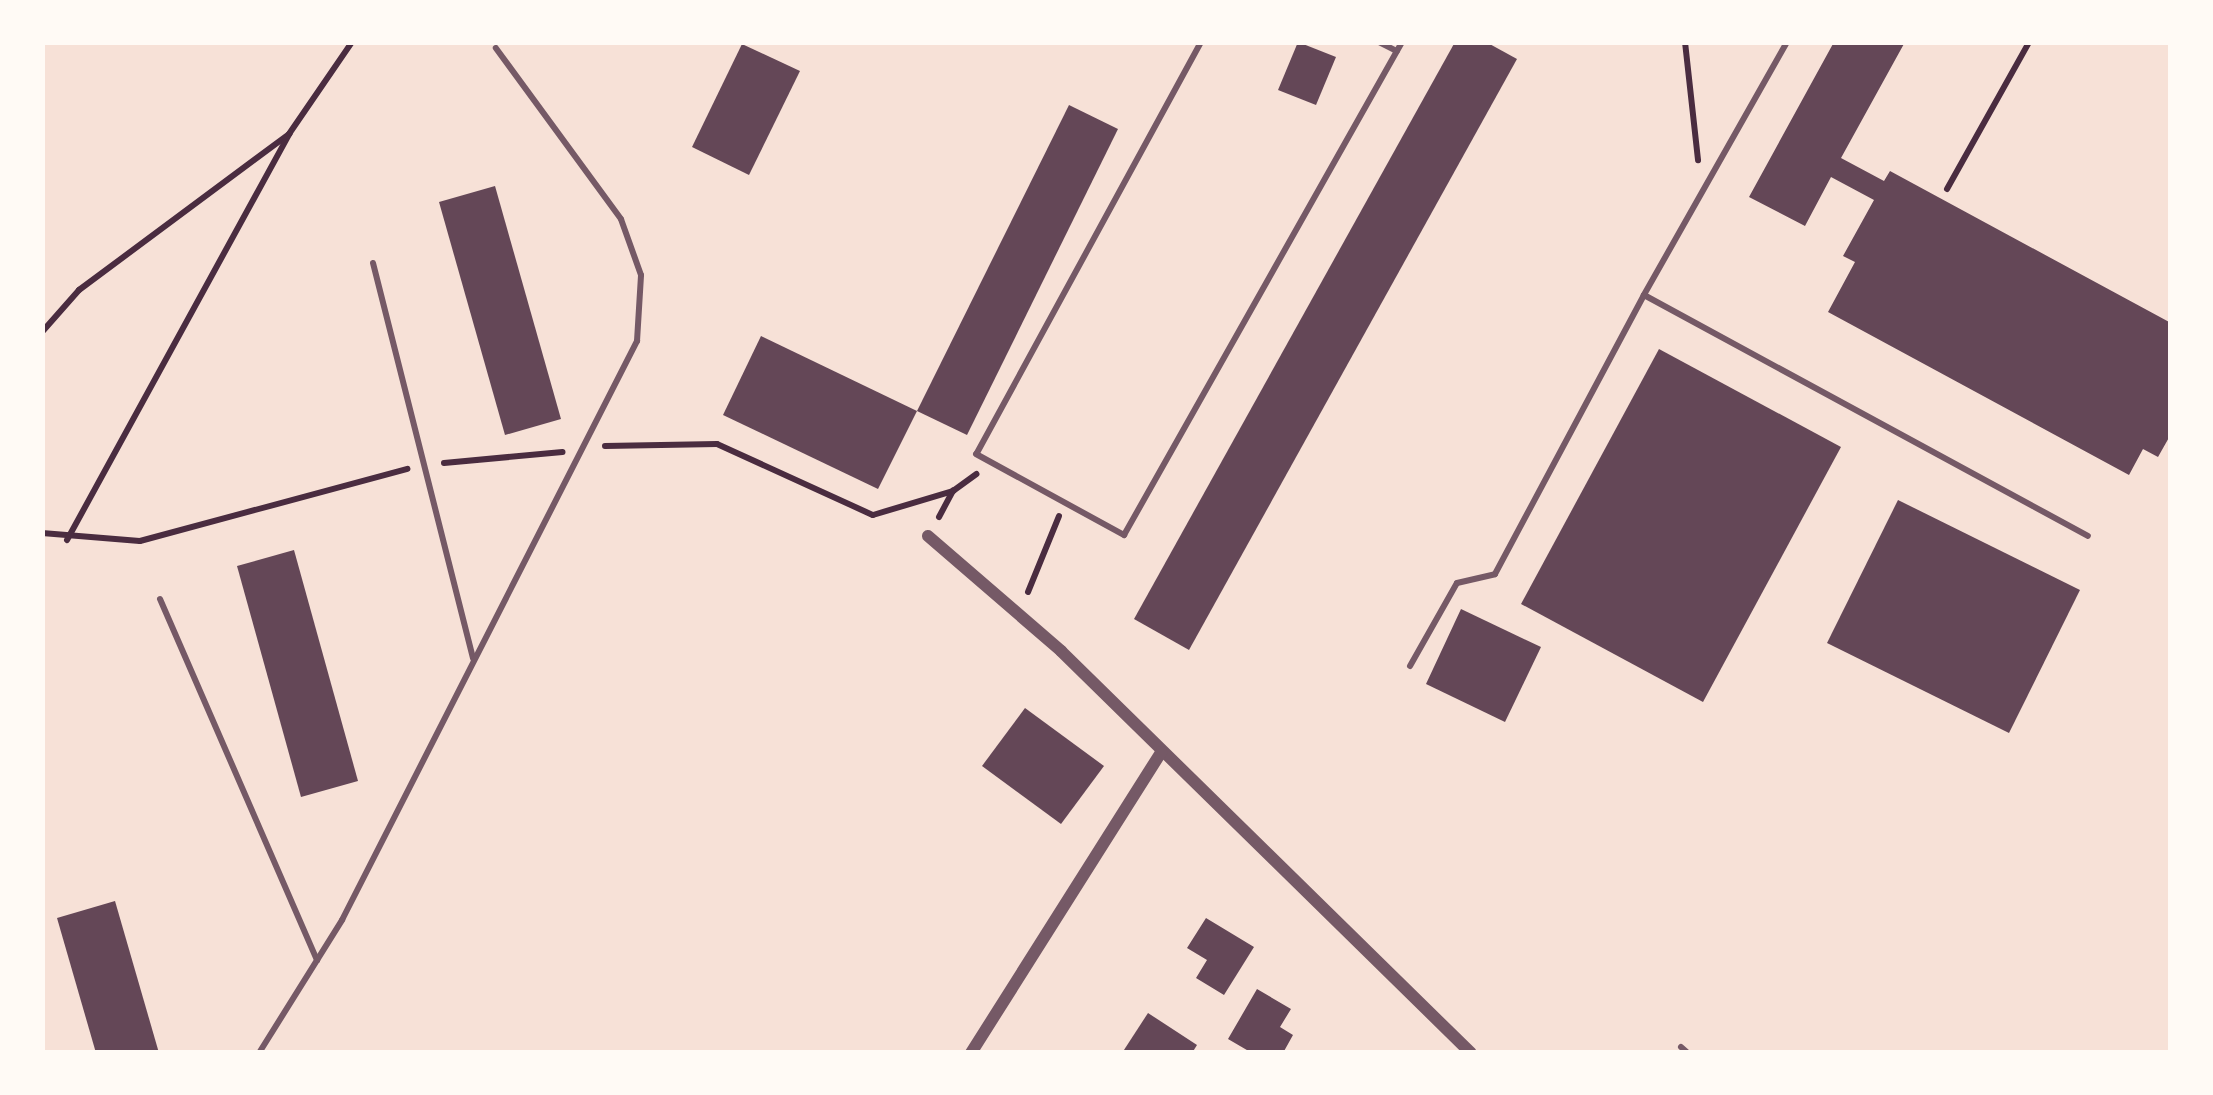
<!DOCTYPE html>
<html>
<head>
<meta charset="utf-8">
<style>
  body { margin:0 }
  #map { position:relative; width:2213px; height:1095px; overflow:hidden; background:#f7e1d7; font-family:"Exo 2",sans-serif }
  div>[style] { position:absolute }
  .building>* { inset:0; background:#644757 }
  .path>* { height:6px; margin:-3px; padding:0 3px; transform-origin:3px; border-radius:3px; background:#4a2c40 }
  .service>* { height:6px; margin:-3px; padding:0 3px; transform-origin:3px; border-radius:3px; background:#755966 }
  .minor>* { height:12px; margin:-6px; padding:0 6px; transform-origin:6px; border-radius:6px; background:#755966 }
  span { translate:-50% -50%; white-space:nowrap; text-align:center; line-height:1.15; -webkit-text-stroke:9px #fffaf5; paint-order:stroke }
  .frame { position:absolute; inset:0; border:45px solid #fffaf5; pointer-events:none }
</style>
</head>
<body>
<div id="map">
  <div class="building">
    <div style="clip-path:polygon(1298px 42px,1336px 57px,1316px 105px,1278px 90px)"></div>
    <div style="clip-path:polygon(1455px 42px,1486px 42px,1517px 59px,1189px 650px,1134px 619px)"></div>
    <div style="clip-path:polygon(1834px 42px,1905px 42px,1841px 158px,1884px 181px,1890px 171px,2171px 323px,2171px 434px,2158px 457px,2143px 449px,2129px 475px,1828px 312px,1855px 262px,1843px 256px,1874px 200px,1831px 177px,1805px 226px,1749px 197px)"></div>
    <div style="clip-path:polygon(742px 44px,800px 71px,749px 175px,692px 147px)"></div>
    <div style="clip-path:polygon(1069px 105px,1118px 129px,967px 435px,917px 411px)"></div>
    <div style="clip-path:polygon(495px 186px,561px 419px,505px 435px,439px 202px)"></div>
    <div style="clip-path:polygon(761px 336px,917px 411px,878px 489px,723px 415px)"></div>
    <div style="clip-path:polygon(1659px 349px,1841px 447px,1703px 702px,1521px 604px)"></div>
    <div style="clip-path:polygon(1898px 500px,2080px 590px,2009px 733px,1827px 643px)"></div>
    <div style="clip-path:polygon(294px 550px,358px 781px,301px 797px,237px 566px)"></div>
    <div style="clip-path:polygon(1461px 609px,1541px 647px,1505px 722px,1426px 684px)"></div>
    <div style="clip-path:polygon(1025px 708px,1104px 766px,1061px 824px,982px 766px)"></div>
    <div style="clip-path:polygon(115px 901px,159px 1053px,96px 1053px,57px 918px)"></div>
    <div style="clip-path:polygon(1206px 918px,1254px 947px,1224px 995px,1196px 978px,1207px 960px,1187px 948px)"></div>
    <div style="clip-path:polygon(1257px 989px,1291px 1009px,1280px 1027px,1293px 1035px,1283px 1053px,1252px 1053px,1228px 1039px)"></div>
    <div style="clip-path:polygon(1148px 1013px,1197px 1045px,1192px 1053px,1122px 1053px)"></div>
  </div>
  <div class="path">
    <div style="left:1685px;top:42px;width:119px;rotate:83.7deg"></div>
    <div style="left:1947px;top:189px;width:168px;rotate:-60.8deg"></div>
    <div style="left:42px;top:332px;width:56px;rotate:-48.6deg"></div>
    <div style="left:79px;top:290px;width:262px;rotate:-36.6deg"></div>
    <div style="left:289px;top:134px;width:112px;rotate:-55.6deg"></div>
    <div style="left:605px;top:446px;width:112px;rotate:-1deg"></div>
    <div style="left:717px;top:444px;width:171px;rotate:24.5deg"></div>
    <div style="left:873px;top:515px;width:84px;rotate:-16.7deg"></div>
    <div style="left:444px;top:463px;width:119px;rotate:-5.3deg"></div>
    <div style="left:939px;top:517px;width:30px;rotate:-62deg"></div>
    <div style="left:953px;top:491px;width:29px;rotate:-36deg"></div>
    <div style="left:42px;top:533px;width:98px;rotate:4.7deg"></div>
    <div style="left:140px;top:541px;width:277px;rotate:-15.1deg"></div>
    <div style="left:67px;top:540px;width:463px;rotate:-61.3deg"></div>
    <div style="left:1028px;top:592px;width:82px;rotate:-67.8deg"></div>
  </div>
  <div class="service">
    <div style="left:442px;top:42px;width:77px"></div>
    <div style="left:1201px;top:42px;width:469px;rotate:118.6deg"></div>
    <div style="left:976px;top:454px;width:169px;rotate:28.7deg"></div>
    <div style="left:1124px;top:535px;width:566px;rotate:-60.58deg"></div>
    <div style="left:1379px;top:42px;width:20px;rotate:27deg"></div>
    <div style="left:1787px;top:42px;width:291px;rotate:119.5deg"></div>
    <div style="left:1644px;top:295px;width:505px;rotate:28.49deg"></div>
    <div style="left:373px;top:263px;width:408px;rotate:75.8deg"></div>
    <div style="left:160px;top:599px;width:394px;rotate:66.5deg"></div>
    <div style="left:1410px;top:666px;width:95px;rotate:-60.5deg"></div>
    <div style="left:1457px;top:583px;width:39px;rotate:-13deg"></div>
    <div style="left:1495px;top:574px;width:316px;rotate:-61.9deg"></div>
    <div style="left:1681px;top:1047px;width:9px;rotate:41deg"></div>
    <div style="left:259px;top:1053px;width:157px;rotate:-58deg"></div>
    <div style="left:342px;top:920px;width:650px;rotate:-63deg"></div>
    <div style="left:637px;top:341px;width:66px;rotate:-86.5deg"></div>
    <div style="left:641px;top:275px;width:59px;rotate:-109.7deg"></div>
    <div style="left:621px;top:219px;width:212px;rotate:-126.2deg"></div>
  </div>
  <div class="minor">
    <div style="left:928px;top:536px;width:176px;rotate:40.8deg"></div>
    <div style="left:1061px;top:651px;width:574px;rotate:44.44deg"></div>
    <div style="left:971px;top:1053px;width:356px;rotate:-57.7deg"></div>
  </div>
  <div class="frame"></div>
</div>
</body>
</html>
